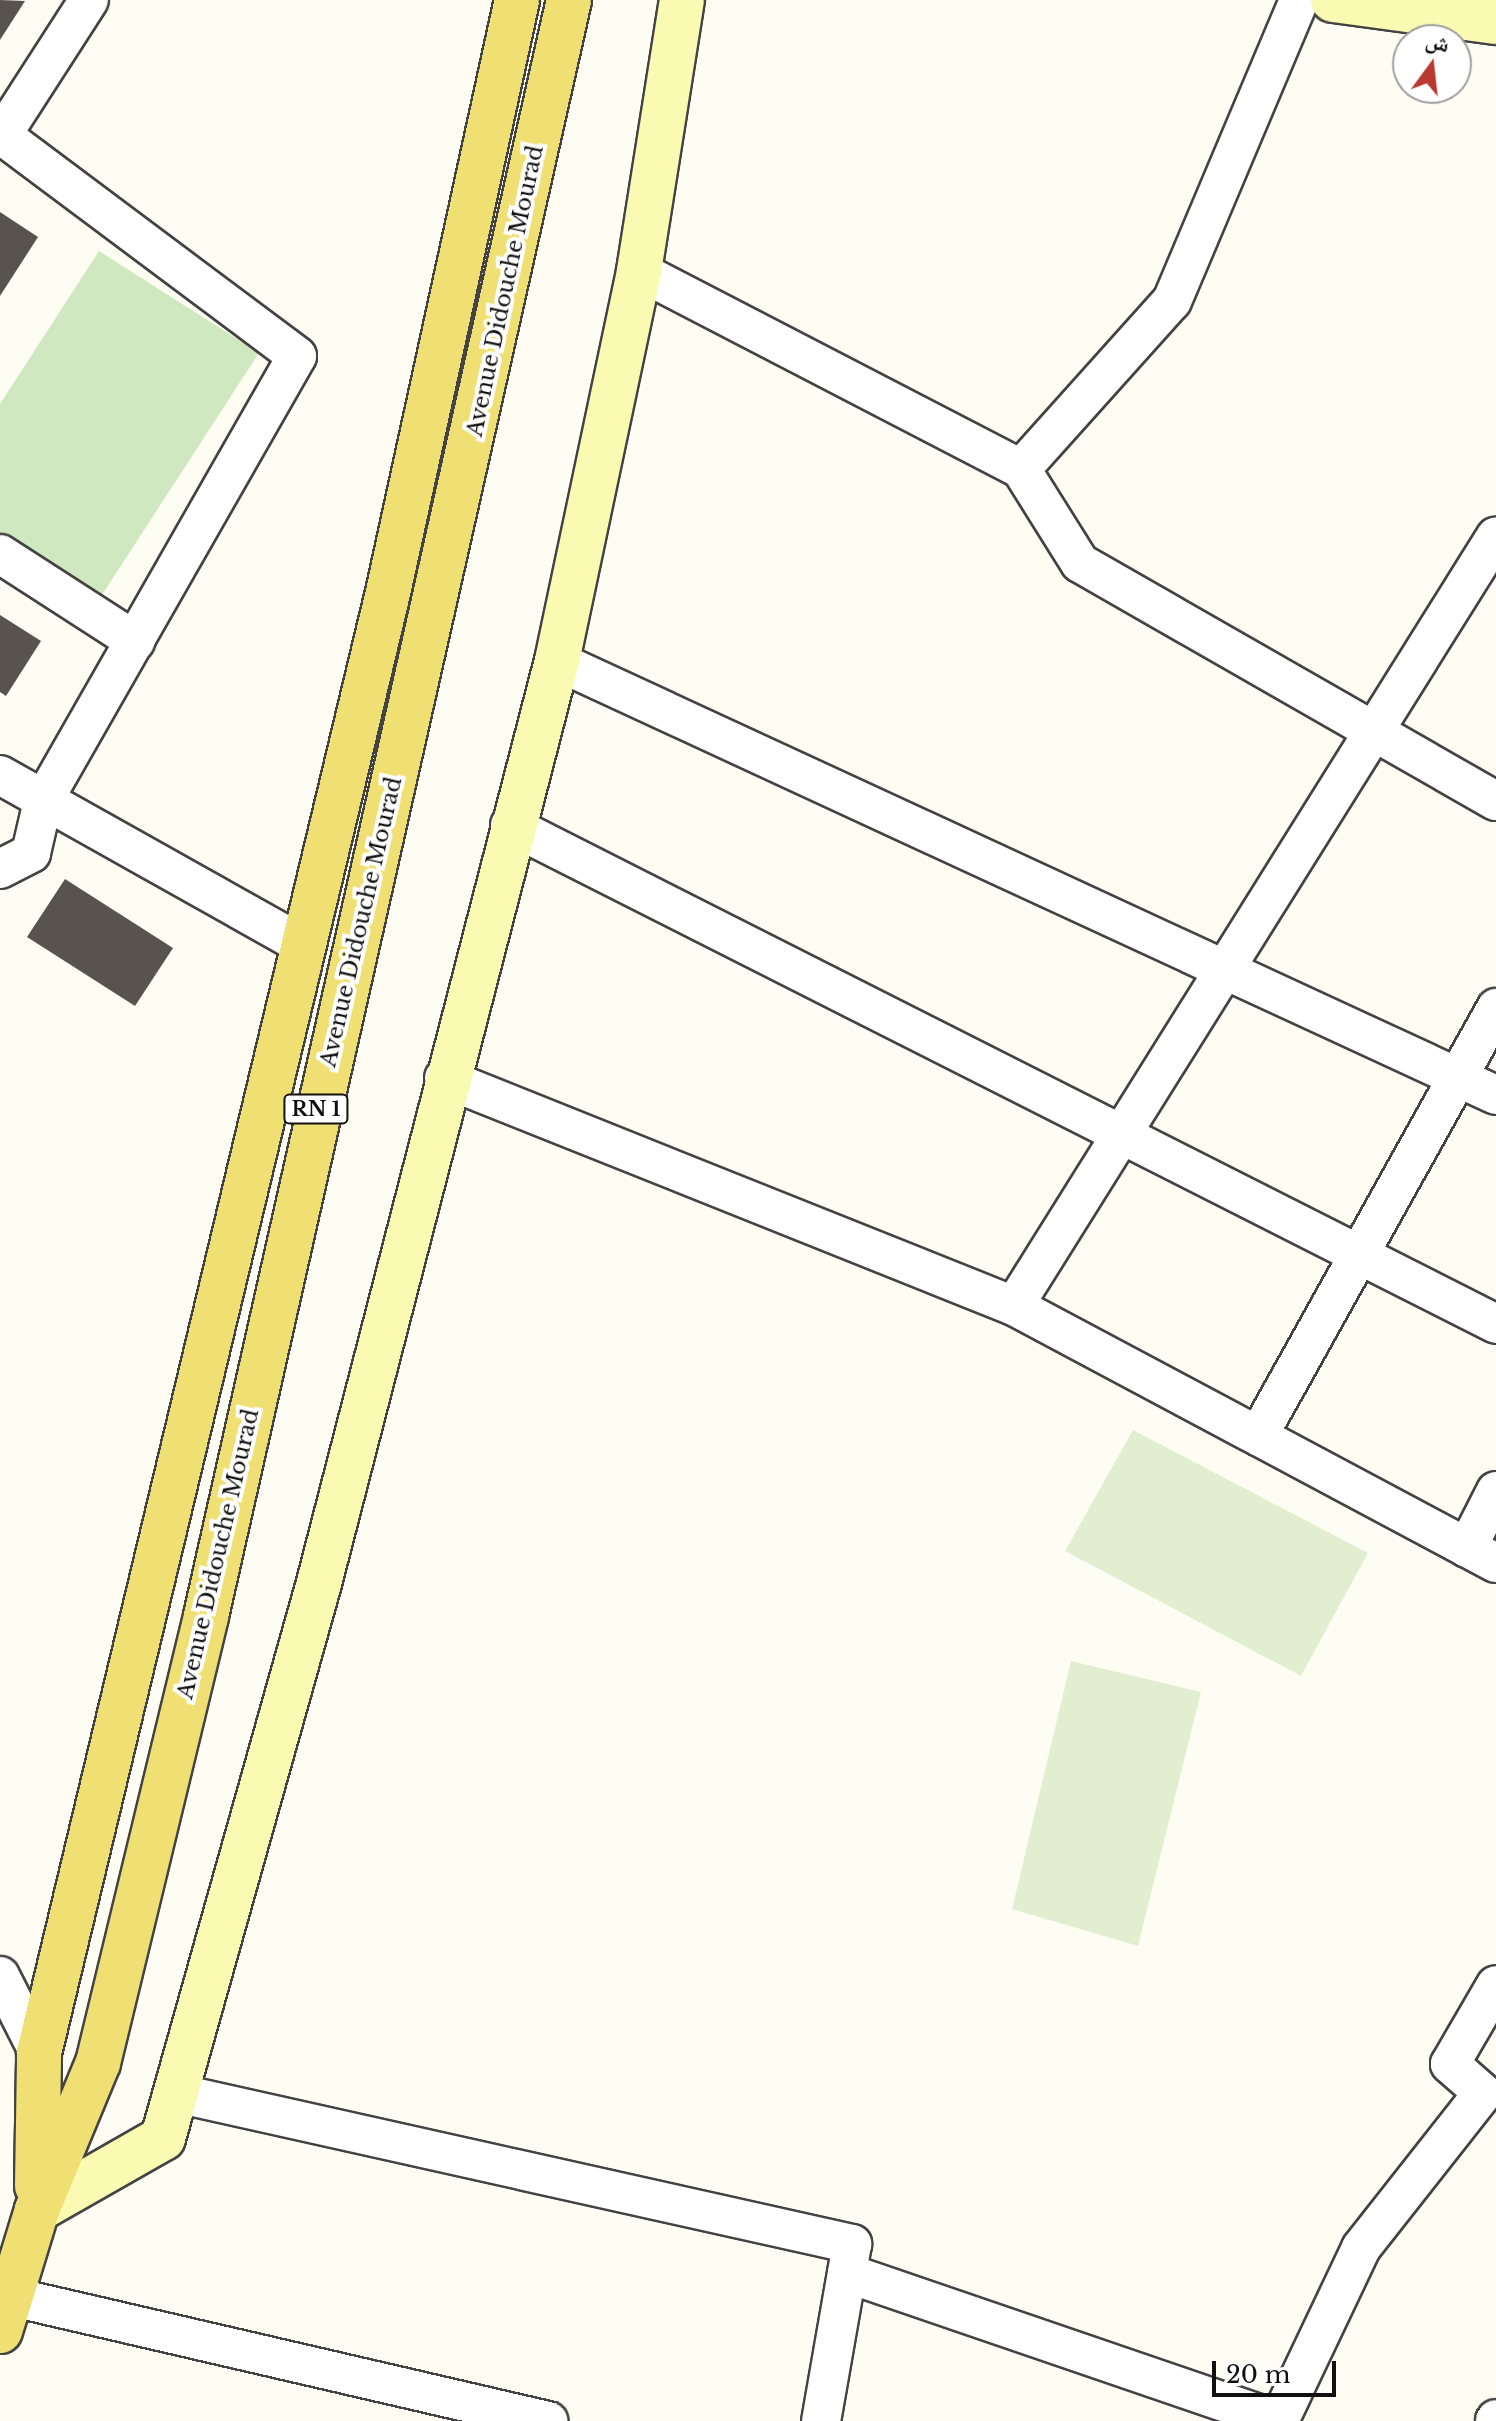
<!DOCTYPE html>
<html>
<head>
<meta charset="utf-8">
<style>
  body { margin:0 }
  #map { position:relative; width:1496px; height:2421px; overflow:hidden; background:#fefdf4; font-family:"Libre Baskerville","Noto Naskh Arabic",serif }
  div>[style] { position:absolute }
  .green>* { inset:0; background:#cfe8bf }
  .pitch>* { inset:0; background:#e1efd0 }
  .building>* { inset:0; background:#58534d }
  .roads { filter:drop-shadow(2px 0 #434343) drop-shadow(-2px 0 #434343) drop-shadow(0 2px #434343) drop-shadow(0 -2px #434343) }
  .street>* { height:38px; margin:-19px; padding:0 19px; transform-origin:19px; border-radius:19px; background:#fff }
  .secondary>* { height:44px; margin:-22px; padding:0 22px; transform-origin:22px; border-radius:22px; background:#fafab3 }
  .primary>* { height:44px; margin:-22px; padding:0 22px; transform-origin:22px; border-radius:22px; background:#f0df72 }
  span { translate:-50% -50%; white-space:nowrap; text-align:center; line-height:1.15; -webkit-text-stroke:8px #fff; paint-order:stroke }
  .shield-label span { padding:2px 6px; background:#fff; border:2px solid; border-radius:6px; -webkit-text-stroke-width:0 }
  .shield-label { font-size:20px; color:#101010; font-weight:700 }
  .street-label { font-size:22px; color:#101010 }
  .north { position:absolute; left:1392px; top:24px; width:80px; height:80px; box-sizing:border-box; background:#fff; border:2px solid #9f9f9f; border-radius:50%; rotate:15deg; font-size:22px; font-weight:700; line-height:32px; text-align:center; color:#101010 }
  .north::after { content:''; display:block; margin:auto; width:28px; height:36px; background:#b93930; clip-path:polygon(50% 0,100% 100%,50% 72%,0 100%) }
  .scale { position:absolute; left:1212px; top:2361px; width:124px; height:36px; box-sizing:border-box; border:4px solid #101010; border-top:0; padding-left:10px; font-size:24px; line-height:28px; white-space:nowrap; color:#101010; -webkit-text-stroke:6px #fff; paint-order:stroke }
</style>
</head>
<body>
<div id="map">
  <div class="green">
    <div style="clip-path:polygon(99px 251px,259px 353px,98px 601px,0 538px,0 404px)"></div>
  </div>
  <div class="pitch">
    <div style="clip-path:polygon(1133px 1430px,1368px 1553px,1301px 1676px,1065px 1551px)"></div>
    <div style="clip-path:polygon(1071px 1661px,1201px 1692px,1138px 1946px,1012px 1909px)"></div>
  </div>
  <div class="building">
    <div style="clip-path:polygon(0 0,25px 1px,0 40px)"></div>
    <div style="clip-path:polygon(0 212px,38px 237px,0 296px)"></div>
    <div style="clip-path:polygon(0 615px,41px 641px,6px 696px,0 692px)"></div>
    <div style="clip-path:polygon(65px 879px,173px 948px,135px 1006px,27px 937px)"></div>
  </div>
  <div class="roads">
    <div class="street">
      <div style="left:0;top:138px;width:164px;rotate:-57.2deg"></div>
      <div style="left:639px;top:271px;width:430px;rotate:27.4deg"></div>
      <div style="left:1021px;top:469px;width:111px;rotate:57.9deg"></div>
      <div style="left:1080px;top:563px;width:479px;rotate:29.8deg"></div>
      <div style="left:1021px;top:469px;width:226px;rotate:-48.1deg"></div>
      <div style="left:1172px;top:301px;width:327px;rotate:-67.1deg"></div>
      <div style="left:0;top:554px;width:161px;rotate:32.8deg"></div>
      <div style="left:557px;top:661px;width:1034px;rotate:24.81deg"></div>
      <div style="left:0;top:775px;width:345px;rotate:29.3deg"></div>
      <div style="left:510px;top:825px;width:1105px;rotate:26.84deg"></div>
      <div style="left:0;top:869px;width:35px;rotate:-27deg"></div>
      <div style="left:31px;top:853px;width:53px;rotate:-77deg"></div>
      <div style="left:43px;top:801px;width:512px;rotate:-60.28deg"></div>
      <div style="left:297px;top:356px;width:369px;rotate:-143.2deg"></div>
      <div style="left:444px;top:1078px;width:614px;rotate:21.8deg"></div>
      <div style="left:1014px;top:1306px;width:908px;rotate:-57.95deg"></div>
      <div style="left:1014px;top:1306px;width:546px;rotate:28.07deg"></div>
      <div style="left:1258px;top:1436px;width:490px;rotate:-60.9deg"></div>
      <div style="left:1467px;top:1548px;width:64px;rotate:-63deg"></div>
      <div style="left:0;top:1976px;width:86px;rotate:63.1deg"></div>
      <div style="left:176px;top:2093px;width:693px;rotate:12.59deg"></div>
      <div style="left:852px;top:2244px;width:180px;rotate:99.9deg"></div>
      <div style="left:847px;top:2273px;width:457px;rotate:18.9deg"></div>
      <div style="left:0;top:2294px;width:563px;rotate:13.05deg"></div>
      <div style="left:1279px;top:2421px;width:191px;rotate:-64.6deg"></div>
      <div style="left:1361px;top:2248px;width:197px;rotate:-51.8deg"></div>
      <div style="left:1483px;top:2093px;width:44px;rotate:-138.7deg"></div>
      <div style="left:1450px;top:2064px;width:91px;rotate:-59.8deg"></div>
      <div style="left:1495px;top:2421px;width:2px;rotate:-63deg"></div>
    </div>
    <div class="secondary">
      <div style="left:1333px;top:0;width:164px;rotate:7.7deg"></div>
      <div style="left:37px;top:2210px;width:145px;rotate:-29.7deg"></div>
      <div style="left:163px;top:2138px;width:577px;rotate:-74.3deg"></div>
      <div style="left:319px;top:1583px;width:952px;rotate:-75.53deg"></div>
      <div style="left:557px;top:661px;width:399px;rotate:-78.1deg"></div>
      <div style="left:639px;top:271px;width:274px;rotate:-81deg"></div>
    </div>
    <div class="primary">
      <div style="left:37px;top:2186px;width:133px;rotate:-89.1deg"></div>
      <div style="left:39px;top:2053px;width:1506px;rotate:-76.56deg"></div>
      <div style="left:389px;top:588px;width:602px;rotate:-77.72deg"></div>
      <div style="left:0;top:2331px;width:127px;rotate:-73deg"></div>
      <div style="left:37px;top:2210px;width:159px;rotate:-67.5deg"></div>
      <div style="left:98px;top:2063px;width:460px;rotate:-76.4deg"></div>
      <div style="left:206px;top:1616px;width:1656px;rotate:-77.34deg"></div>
    </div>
  </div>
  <div class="shield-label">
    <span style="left:316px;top:1109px">RN 1</span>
  </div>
  <div class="street-label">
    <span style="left:505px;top:291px;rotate:-78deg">Avenue Didouche Mourad</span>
    <span style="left:361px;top:922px;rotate:-77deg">Avenue Didouche Mourad</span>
    <span style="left:218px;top:1554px;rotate:-77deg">Avenue Didouche Mourad</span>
  </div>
  <div class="north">ش</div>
  <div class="scale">20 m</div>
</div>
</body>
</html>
